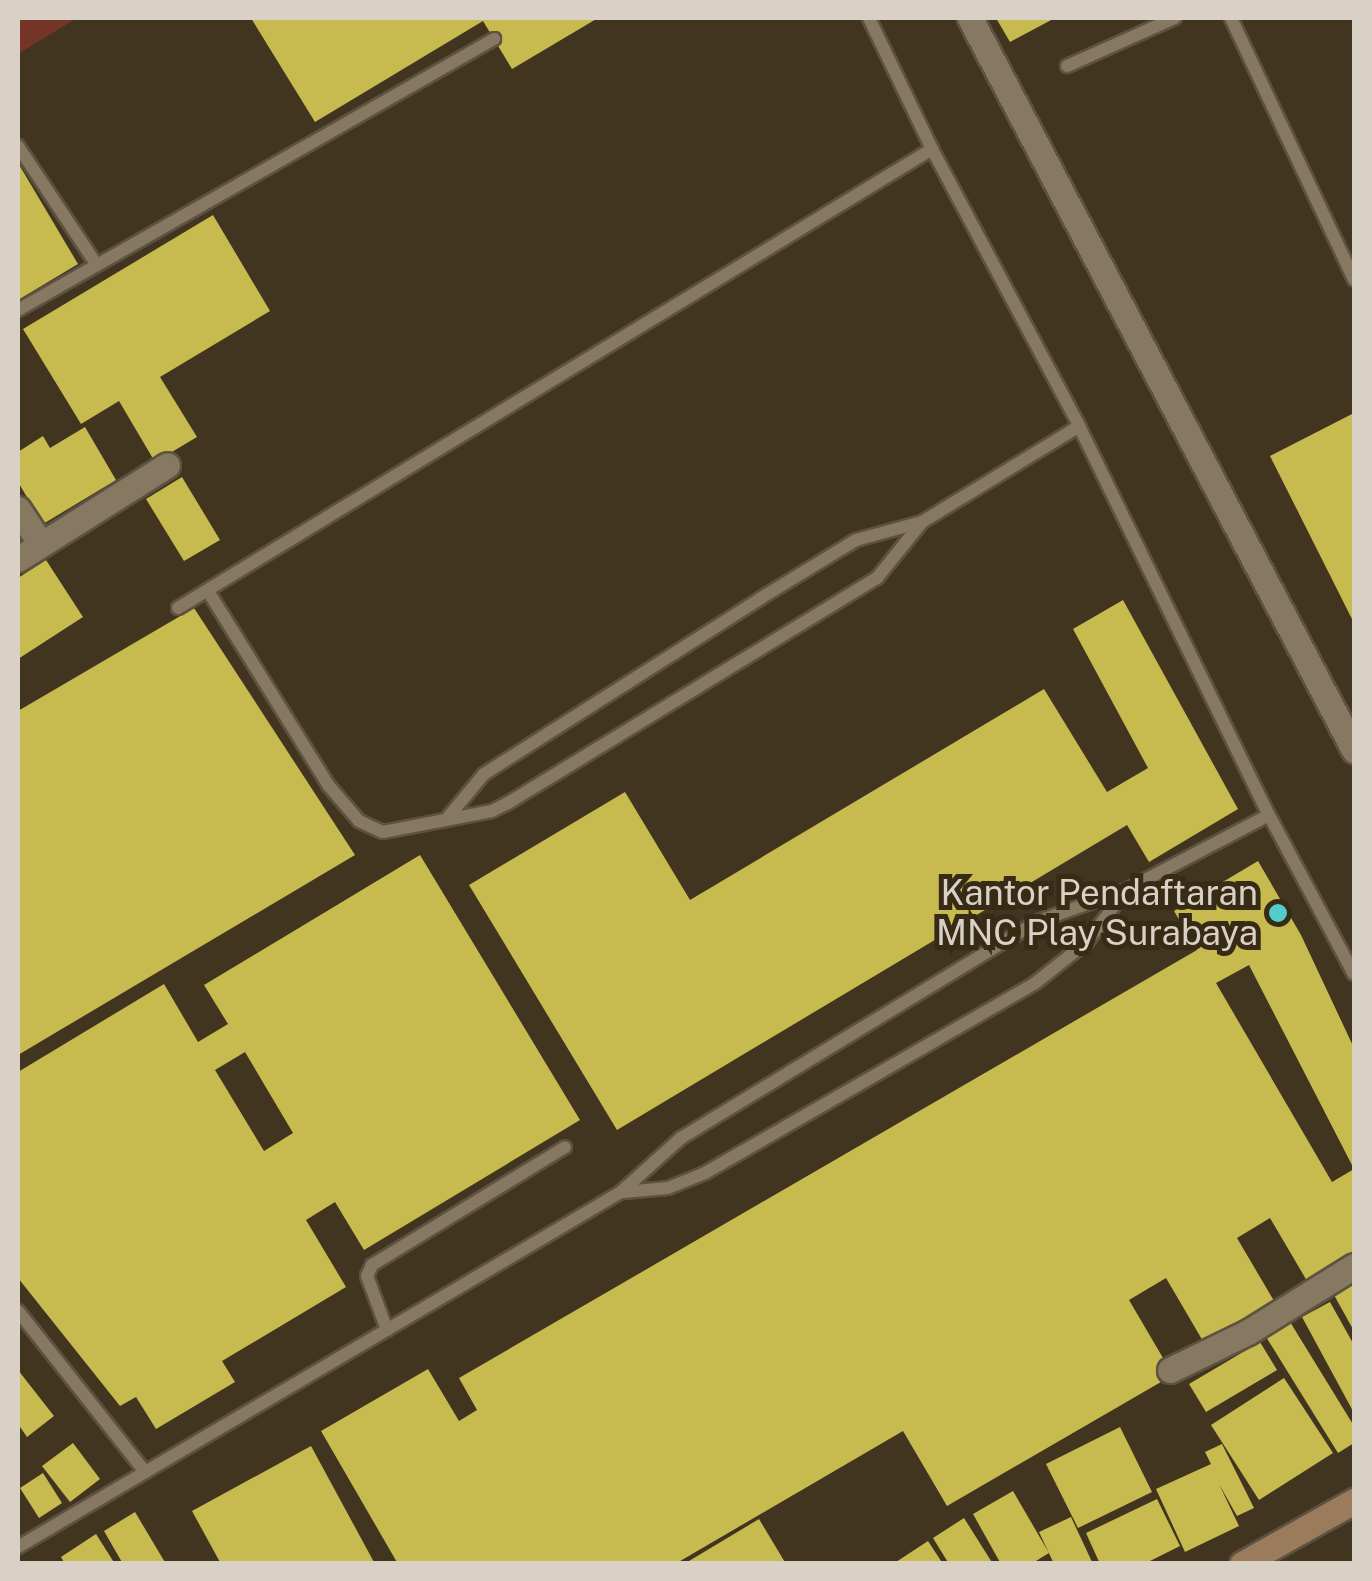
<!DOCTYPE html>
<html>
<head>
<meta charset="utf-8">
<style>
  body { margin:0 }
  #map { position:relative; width:1372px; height:1581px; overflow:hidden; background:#413520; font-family:"Public Sans",sans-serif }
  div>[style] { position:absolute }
  .green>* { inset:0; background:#743526 }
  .building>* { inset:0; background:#c7bb4f }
  .roads { filter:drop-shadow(2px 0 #5d5241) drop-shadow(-2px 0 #5d5241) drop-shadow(0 2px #5d5241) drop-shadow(0 -2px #5d5241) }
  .lane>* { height:12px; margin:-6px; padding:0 6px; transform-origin:6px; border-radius:6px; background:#867861 }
  .street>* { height:25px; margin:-12.5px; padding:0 12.5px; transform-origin:12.5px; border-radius:12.5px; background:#867861 }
  .secondary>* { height:25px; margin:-12.5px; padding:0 12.5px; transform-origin:12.5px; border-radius:12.5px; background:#9a7c5d }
  .dots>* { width:28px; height:28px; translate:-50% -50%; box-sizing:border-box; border:5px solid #372b16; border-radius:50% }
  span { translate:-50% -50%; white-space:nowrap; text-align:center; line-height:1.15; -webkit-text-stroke:10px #372b16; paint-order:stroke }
  .poi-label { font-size:35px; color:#d9d1c5 }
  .right { translate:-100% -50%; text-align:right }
  .frame { position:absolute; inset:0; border:20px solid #d9d1c5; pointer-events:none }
</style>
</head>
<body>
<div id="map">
  <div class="green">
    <div style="clip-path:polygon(18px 18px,77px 18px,18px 54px)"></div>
  </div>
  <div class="building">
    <div style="clip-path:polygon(251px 18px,598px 18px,512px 69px,483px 21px,315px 122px)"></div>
    <div style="clip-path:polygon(996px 18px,1055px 18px,1010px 42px)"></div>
    <div style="clip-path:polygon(18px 163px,78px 264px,18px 300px)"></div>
    <div style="clip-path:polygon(213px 215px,270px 311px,160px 377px,197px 437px,155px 462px,119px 401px,81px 424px,23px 329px)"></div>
    <div style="clip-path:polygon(1354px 413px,1354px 623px,1270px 456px)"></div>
    <div style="clip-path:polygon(85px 427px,116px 480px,43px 524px,18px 482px,18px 452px,43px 436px,50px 448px)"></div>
    <div style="clip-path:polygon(182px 477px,220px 540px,184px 561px,146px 499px)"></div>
    <div style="clip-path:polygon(46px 560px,83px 617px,18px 659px,18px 578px)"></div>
    <div style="clip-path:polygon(1123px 600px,1238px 809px,1149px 862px,1127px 825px,617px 1130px,469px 885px,625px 792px,690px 900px,1044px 689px,1107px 792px,1148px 768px,1073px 629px)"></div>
    <div style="clip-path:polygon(194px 608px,355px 855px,18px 1055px,18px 711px)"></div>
    <div style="clip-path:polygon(evenodd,420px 855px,580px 1120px,364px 1250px,335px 1202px,306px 1220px,346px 1287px,222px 1361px,235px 1382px,156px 1429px,136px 1397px,120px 1406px,18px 1278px,18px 1072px,164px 984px,198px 1042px,228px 1024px,204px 985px,420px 855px,245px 1052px,293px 1133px,264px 1151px,215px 1070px,245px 1052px)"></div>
    <div style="clip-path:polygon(evenodd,1258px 861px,1301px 935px,1354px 1048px,1354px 1260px,1310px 1286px,1270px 1218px,1237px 1238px,1277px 1306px,1207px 1348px,1166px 1278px,1129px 1300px,1173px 1375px,947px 1506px,903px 1431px,675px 1564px,398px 1564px,321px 1431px,428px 1369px,459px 1421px,477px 1410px,459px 1378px,1197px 950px,1174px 911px,1258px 861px,1249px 965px,1354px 1169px,1332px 1182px,1216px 983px,1249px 965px)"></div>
    <div style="clip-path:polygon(1354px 1283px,1354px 1331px,1334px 1295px)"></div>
    <div style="clip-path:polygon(1330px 1302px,1354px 1345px,1354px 1413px,1302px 1317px)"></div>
    <div style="clip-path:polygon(1287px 1317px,1354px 1426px,1354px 1443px,1338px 1453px,1263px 1332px)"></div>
    <div style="clip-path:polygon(1260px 1342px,1277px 1370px,1206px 1412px,1189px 1384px)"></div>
    <div style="clip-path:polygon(18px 1370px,54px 1416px,27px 1437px,18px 1424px)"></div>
    <div style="clip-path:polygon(1284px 1378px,1333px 1453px,1259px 1500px,1211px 1425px)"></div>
    <div style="clip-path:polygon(1120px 1427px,1152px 1492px,1078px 1528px,1046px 1464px)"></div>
    <div style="clip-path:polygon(73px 1443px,100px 1479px,70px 1502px,42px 1466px)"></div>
    <div style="clip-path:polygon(1222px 1444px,1254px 1508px,1237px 1516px,1219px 1484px,1239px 1526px,1185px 1552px,1156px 1489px,1211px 1464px,1205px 1452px)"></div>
    <div style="clip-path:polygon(311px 1446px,375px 1564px,221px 1564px,192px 1511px)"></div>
    <div style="clip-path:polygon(43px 1473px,62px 1503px,39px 1518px,20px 1488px)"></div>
    <div style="clip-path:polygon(1013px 1491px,1049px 1553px,1031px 1564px,1001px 1564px,973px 1514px)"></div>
    <div style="clip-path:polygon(1157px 1499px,1180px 1546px,1144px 1564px,1100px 1564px,1086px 1533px)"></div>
    <div style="clip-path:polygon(135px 1512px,166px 1564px,123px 1564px,104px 1531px)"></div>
    <div style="clip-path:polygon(1071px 1517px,1093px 1564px,1054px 1564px,1039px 1532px)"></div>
    <div style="clip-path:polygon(964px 1518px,993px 1564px,949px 1564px,933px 1538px)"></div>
    <div style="clip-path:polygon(759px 1519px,786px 1564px,684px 1564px)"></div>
    <div style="clip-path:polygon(96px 1534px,115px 1564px,65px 1564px,61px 1557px)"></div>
    <div style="clip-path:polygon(928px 1541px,943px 1564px,893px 1564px)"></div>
  </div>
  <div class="roads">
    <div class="lane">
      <div style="left:869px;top:18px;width:145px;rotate:64.3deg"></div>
      <div style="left:932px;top:149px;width:314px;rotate:62deg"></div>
      <div style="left:1079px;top:426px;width:433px;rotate:64deg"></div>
      <div style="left:1269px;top:815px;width:180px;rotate:61.9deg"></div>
      <div style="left:1231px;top:18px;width:289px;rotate:64.8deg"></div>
      <div style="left:1067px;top:66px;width:118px;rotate:-24deg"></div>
      <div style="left:18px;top:146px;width:141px;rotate:56.5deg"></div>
      <div style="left:18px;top:310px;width:548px;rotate:-29.65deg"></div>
      <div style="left:208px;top:591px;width:229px;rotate:58.2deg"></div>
      <div style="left:329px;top:786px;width:46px;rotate:49.4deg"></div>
      <div style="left:359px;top:821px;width:26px;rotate:25deg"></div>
      <div style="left:383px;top:832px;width:111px;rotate:-10.9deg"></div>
      <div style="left:492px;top:811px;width:18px;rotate:-27deg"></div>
      <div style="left:508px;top:803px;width:432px;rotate:-31.4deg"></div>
      <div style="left:877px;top:578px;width:72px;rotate:-51.2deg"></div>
      <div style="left:178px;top:608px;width:883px;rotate:-31.33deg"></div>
      <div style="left:449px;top:816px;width:55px;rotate:-50.2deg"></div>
      <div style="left:484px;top:774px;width:328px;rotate:-32.4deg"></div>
      <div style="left:761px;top:598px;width:111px;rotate:-31.4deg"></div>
      <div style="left:856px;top:540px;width:68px;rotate:-15.3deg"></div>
      <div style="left:922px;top:522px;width:184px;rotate:-31.4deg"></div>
      <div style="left:624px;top:1192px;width:44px;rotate:-5.2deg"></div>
      <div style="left:668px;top:1188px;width:40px;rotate:-22deg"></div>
      <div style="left:705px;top:1173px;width:379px;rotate:-29.9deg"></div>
      <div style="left:1034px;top:984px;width:68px;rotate:-38.4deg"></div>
      <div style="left:1087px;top:942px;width:65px;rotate:-53.1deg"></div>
      <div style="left:18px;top:1311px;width:205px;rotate:51.7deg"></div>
      <div style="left:387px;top:1330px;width:58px;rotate:-110.3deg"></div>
      <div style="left:367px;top:1276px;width:12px;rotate:-66deg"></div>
      <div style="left:372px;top:1265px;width:226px;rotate:-31.4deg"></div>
      <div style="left:18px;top:1547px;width:700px;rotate:-30.49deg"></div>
      <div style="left:621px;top:1192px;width:81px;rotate:-42deg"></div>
      <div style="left:681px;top:1138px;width:416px;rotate:-31.3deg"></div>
      <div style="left:1036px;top:922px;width:96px;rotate:-19.6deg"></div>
      <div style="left:1126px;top:890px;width:161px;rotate:-27.7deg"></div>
    </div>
    <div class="street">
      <div style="left:970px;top:18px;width:827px;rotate:62.32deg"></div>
      <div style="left:18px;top:509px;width:42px;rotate:56.7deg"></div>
      <div style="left:18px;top:559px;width:176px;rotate:-32.2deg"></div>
      <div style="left:1170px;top:1370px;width:87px;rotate:-26deg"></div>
      <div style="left:1248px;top:1332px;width:125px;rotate:-31.9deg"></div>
    </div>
    <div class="secondary">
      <div style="left:1242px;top:1564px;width:129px;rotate:-29.4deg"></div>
    </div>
  </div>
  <div class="dots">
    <div style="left:1278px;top:913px;background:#53cdcb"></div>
  </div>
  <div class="poi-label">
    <span class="right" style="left:1258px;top:913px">Kantor Pendaftaran<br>MNC Play Surabaya</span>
  </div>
  <div class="frame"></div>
</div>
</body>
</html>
